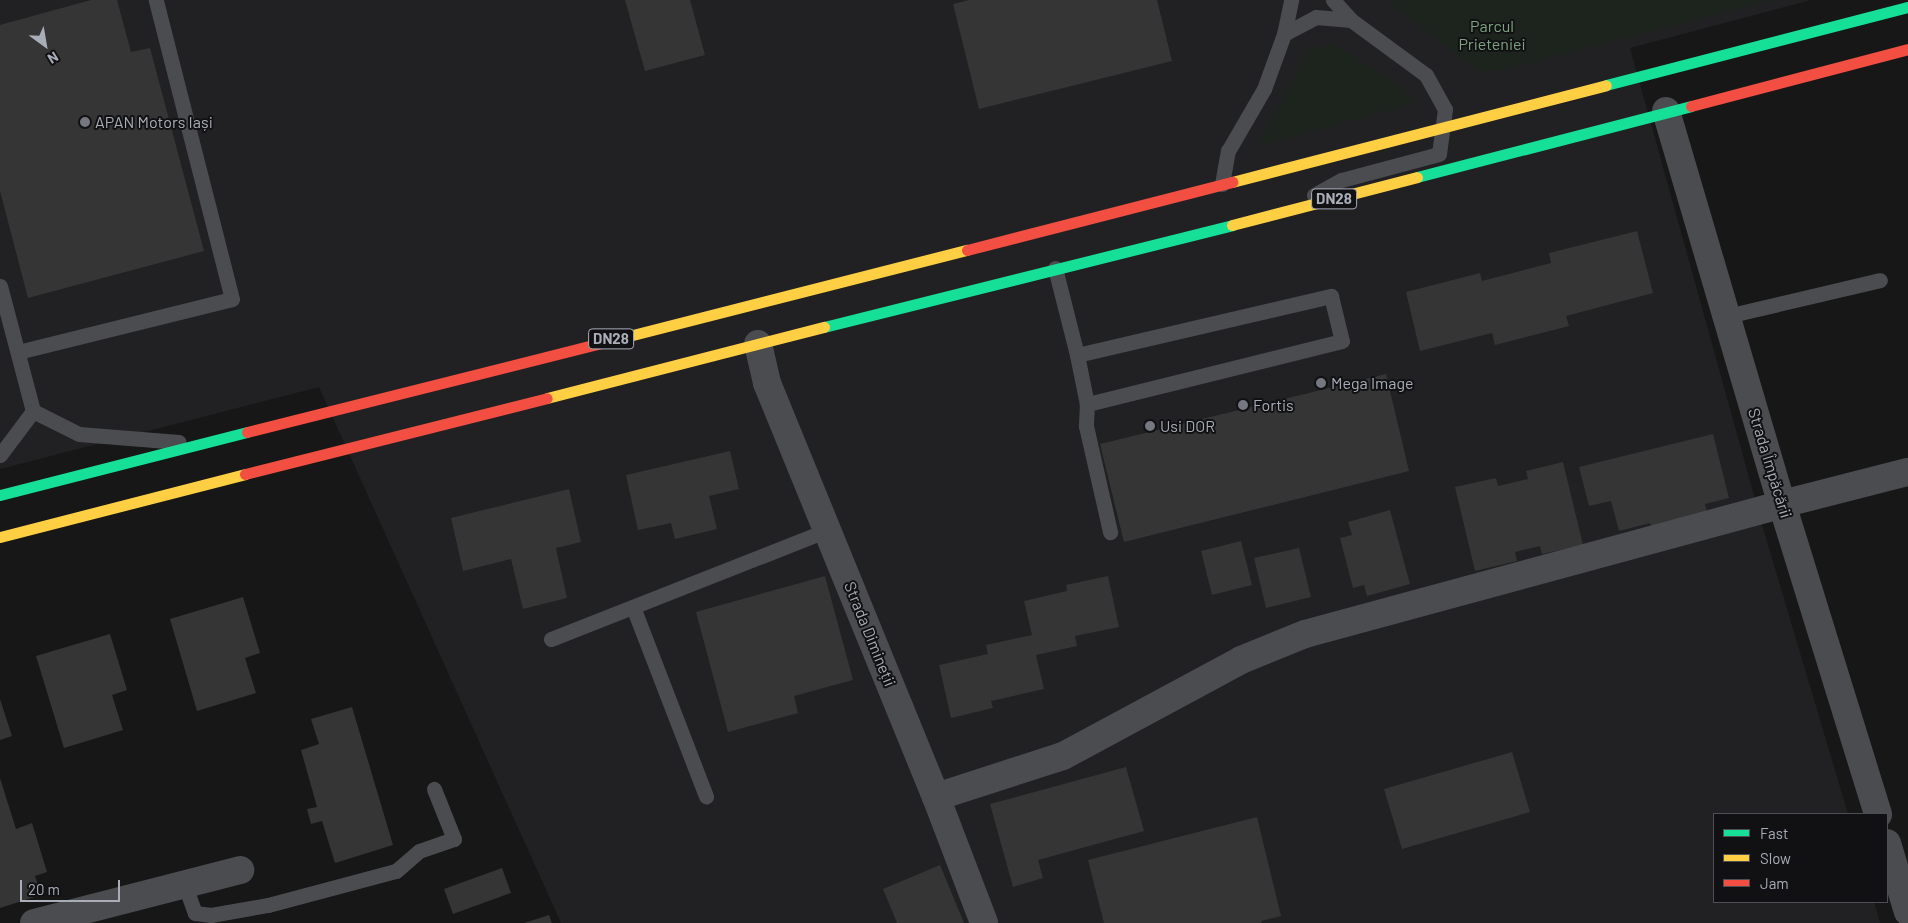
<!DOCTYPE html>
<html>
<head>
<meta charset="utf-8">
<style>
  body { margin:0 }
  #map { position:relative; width:1908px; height:923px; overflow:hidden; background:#171717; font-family:Barlow,sans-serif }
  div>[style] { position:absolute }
  .built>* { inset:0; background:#212123 }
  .green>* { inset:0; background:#1d241e }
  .building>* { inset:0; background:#353536 }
  .lane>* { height:15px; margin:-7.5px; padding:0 7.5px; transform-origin:7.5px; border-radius:7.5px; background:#4b4c50 }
  .street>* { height:28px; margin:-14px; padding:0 14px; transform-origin:14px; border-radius:14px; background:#4b4c50 }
  .fast>* { height:11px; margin:-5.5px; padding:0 5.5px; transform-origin:5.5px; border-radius:5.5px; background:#16e098 }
  .slow>* { height:11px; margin:-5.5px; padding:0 5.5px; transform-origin:5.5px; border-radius:5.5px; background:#ffcf43 }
  .jam>* { height:11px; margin:-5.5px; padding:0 5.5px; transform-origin:5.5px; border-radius:5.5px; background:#f24e42 }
  .dots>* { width:14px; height:14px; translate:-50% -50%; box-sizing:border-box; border:2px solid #111113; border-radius:50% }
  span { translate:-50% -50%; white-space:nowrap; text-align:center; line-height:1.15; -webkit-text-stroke:4px #111113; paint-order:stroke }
  .shield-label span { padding:1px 4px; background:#111113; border:1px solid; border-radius:4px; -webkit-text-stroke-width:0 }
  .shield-label { font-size:15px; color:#a8adb8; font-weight:700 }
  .park-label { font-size:16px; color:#7fa381 }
  .poi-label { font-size:16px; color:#a8adb8 }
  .left { translate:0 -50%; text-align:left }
  .street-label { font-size:16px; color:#a8adb8 }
  .legend { position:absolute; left:1713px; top:813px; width:175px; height:90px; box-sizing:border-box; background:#111113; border:1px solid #4d4f55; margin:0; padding:6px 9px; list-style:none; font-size:15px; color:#a8adb8 }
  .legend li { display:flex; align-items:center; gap:10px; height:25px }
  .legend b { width:25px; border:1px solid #4d4f55 }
  .north { position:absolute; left:20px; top:20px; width:50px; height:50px; -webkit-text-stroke:4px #111113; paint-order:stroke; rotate:148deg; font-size:14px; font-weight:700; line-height:20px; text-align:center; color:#a8adb8 }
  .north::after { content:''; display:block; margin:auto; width:18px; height:22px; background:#a8adb8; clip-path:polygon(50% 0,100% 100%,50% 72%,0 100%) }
  .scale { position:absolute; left:20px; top:880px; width:100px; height:22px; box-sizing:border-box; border:2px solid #a8adb8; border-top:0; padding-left:6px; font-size:15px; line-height:18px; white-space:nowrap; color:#a8adb8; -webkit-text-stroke:4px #111113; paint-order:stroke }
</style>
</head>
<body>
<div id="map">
  <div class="built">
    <div style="clip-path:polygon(0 0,1811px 0,1630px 48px,1763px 528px,1848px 814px,1714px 814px,1714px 902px,1874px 902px,1880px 923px,561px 923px,319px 387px,0 469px)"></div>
  </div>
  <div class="green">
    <div style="clip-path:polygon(1386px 0,1772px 0,1507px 69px,1479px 71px)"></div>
    <div style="clip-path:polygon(1334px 44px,1399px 85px,1417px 103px,1258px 146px,1308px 50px)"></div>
  </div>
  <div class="building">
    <div style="clip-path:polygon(91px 0,117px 0,131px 52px,150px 48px,204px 251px,28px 298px,0 191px,0 25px)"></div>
    <div style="clip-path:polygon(625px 0,690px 0,705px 55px,645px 71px)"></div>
    <div style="clip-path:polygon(969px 0,1157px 0,1172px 61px,979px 109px,953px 4px)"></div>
    <div style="clip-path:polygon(1637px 231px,1653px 293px,1566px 316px,1569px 326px,1495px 345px,1492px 333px,1420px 351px,1406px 292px,1480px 273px,1482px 281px,1551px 263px,1549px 253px)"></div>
    <div style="clip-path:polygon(1386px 374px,1409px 471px,1124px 542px,1100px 444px)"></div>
    <div style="clip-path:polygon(1713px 434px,1729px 498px,1705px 504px,1708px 516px,1652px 530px,1650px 523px,1619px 531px,1611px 501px,1589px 506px,1579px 467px)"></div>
    <div style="clip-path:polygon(730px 451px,739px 489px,709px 496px,717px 529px,675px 539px,671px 523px,638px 530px,626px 475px)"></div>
    <div style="clip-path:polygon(1563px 462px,1583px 545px,1542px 554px,1540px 546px,1515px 552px,1517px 561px,1475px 571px,1455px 487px,1496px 478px,1498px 486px,1528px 479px,1526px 471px)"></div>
    <div style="clip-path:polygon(569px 489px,581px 542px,556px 548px,567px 598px,523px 609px,511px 559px,463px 571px,451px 518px)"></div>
    <div style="clip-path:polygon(1390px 510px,1410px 584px,1367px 596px,1364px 585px,1353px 588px,1340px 538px,1352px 535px,1348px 522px)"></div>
    <div style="clip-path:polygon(1241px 541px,1252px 585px,1212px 595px,1201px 551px)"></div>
    <div style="clip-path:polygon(1299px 548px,1311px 597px,1266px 608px,1254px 558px)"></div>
    <div style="clip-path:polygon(825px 576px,853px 680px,794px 696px,798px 713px,728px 732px,696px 612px)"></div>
    <div style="clip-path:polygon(1108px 576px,1119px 627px,1075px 636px,1077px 646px,1036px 655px,1044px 689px,991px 701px,993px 708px,951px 718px,939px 665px,988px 654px,986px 645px,1032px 635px,1024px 601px,1067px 591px,1066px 585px)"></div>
    <div style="clip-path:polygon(243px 597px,260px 653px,245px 658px,256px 693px,197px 711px,170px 619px)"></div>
    <div style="clip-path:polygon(110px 634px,127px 690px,112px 695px,123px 730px,64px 748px,36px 656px)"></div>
    <div style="clip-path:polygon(0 699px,12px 736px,0 740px)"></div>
    <div style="clip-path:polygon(352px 707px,393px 845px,335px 863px,322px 821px,311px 824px,307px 809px,317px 807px,301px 750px,319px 744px,311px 719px)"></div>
    <div style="clip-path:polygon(1512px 752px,1530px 812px,1402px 849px,1384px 789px)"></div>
    <div style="clip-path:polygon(1126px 767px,1144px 831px,1038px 860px,1043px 878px,1013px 887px,990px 804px)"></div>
    <div style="clip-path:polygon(0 778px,16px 829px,32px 823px,47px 872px,35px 876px,41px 895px,0 908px)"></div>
    <div style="clip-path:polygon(1257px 817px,1281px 916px,1261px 921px,1262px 923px,1104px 923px,1088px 860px)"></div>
    <div style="clip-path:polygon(940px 865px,964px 923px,897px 923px,883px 889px)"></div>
    <div style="clip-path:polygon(502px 868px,511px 893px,453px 914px,444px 889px)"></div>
    <div style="clip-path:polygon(549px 915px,552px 923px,524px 923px)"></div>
  </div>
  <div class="lane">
    <div style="left:1333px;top:0;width:27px;rotate:48deg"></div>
    <div style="left:1284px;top:34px;width:35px;rotate:-78deg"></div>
    <div style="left:1222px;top:184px;width:34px;rotate:-80deg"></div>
    <div style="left:1228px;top:151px;width:72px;rotate:-59.9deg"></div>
    <div style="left:1264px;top:89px;width:59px;rotate:-70deg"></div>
    <div style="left:1284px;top:34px;width:36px;rotate:-28deg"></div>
    <div style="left:1316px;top:17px;width:35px;rotate:5deg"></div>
    <div style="left:1351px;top:20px;width:93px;rotate:36.3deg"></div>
    <div style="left:1426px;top:75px;width:39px;rotate:61deg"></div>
    <div style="left:1445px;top:109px;width:45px;rotate:97.6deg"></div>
    <div style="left:1439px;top:154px;width:101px;rotate:165.1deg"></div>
    <div style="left:1341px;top:180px;width:31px;rotate:151deg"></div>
    <div style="left:1055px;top:268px;width:90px;rotate:75.8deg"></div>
    <div style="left:1077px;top:355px;width:50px;rotate:78.5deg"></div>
    <div style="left:1087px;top:404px;width:22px;rotate:93deg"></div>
    <div style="left:1086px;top:426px;width:109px;rotate:77.2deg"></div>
    <div style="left:0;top:286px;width:129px;rotate:75.2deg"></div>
    <div style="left:1727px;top:316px;width:157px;rotate:-13.2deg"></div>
    <div style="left:18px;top:352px;width:220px;rotate:-13.9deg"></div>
    <div style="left:232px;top:299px;width:309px;rotate:-104.3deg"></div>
    <div style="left:1077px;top:355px;width:261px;rotate:-13.1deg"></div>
    <div style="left:1331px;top:296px;width:46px;rotate:76.3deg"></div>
    <div style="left:1342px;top:341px;width:263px;rotate:166.1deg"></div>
    <div style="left:0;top:455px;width:55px;rotate:-53.1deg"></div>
    <div style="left:33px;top:411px;width:51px;rotate:26.6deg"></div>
    <div style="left:79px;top:434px;width:100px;rotate:4.6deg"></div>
    <div style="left:633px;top:607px;width:203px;rotate:68.9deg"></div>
    <div style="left:551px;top:639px;width:298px;rotate:-21.5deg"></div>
    <div style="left:184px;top:883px;width:32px;rotate:70deg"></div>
    <div style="left:195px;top:913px;width:16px;rotate:7deg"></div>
    <div style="left:211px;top:915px;width:58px;rotate:-10deg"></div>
    <div style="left:268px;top:905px;width:132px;rotate:-14.9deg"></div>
    <div style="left:396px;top:871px;width:30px;rotate:-41deg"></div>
    <div style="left:419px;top:851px;width:37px;rotate:-19deg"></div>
    <div style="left:454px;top:839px;width:54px;rotate:-111.8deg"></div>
  </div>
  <div class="street">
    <div style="left:1666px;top:111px;width:410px;rotate:73.6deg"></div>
    <div style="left:1782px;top:504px;width:325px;rotate:72.8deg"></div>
    <div style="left:758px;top:344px;width:40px;rotate:77deg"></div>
    <div style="left:767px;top:383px;width:447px;rotate:67.8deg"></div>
    <div style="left:936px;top:797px;width:135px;rotate:69.1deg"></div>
    <div style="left:936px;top:797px;width:133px;rotate:-17.9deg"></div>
    <div style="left:1063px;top:756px;width:202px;rotate:-28.3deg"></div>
    <div style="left:1241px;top:660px;width:69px;rotate:-22.1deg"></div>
    <div style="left:1305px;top:634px;width:494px;rotate:-15.2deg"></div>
    <div style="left:1782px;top:504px;width:130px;rotate:-14.3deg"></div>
    <div style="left:1887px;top:843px;width:72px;rotate:73.1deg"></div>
    <div style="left:34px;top:923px;width:213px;rotate:-14.4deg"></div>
  </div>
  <div class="fast">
    <div style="left:1606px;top:85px;width:312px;rotate:-14.5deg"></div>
    <div style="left:1417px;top:177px;width:283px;rotate:-14.5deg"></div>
    <div style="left:824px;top:327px;width:421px;rotate:-14deg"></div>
    <div style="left:0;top:495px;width:255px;rotate:-14.3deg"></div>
  </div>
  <div class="slow">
    <div style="left:1232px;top:182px;width:386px;rotate:-14.5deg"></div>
    <div style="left:1232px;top:225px;width:191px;rotate:-14.5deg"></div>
    <div style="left:617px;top:339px;width:361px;rotate:-14.3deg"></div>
    <div style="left:547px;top:398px;width:286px;rotate:-14.4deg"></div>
    <div style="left:0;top:537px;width:253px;rotate:-14.4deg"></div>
  </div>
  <div class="jam">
    <div style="left:1691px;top:106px;width:224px;rotate:-14.7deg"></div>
    <div style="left:967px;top:250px;width:274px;rotate:-14.4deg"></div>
    <div style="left:247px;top:432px;width:382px;rotate:-14.1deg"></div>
    <div style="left:245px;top:474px;width:311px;rotate:-14.1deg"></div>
  </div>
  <div class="dots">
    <div style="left:85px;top:122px;background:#757880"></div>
    <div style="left:1321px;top:383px;background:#757880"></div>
    <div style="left:1243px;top:405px;background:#757880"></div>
    <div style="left:1150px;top:426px;background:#757880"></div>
  </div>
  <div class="shield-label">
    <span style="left:1334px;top:199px">DN28</span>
    <span style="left:611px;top:339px">DN28</span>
  </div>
  <div class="park-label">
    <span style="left:1492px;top:35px">Parcul<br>Prieteniei</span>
  </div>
  <div class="poi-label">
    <span class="left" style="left:95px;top:122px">APAN Motors Iași</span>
    <span class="left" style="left:1331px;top:383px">Mega Image</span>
    <span class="left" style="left:1253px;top:405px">Fortis</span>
    <span class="left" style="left:1160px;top:426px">Usi DOR</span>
  </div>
  <div class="street-label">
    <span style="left:1770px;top:463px;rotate:73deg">Strada Împăcării</span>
    <span style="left:870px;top:634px;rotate:68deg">Strada Dimineții</span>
  </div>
  <ul class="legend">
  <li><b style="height:6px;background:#16e098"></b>Fast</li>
  <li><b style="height:6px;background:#ffcf43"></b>Slow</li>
  <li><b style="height:6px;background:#f24e42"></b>Jam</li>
  </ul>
  <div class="north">N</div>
  <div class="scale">20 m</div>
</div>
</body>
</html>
